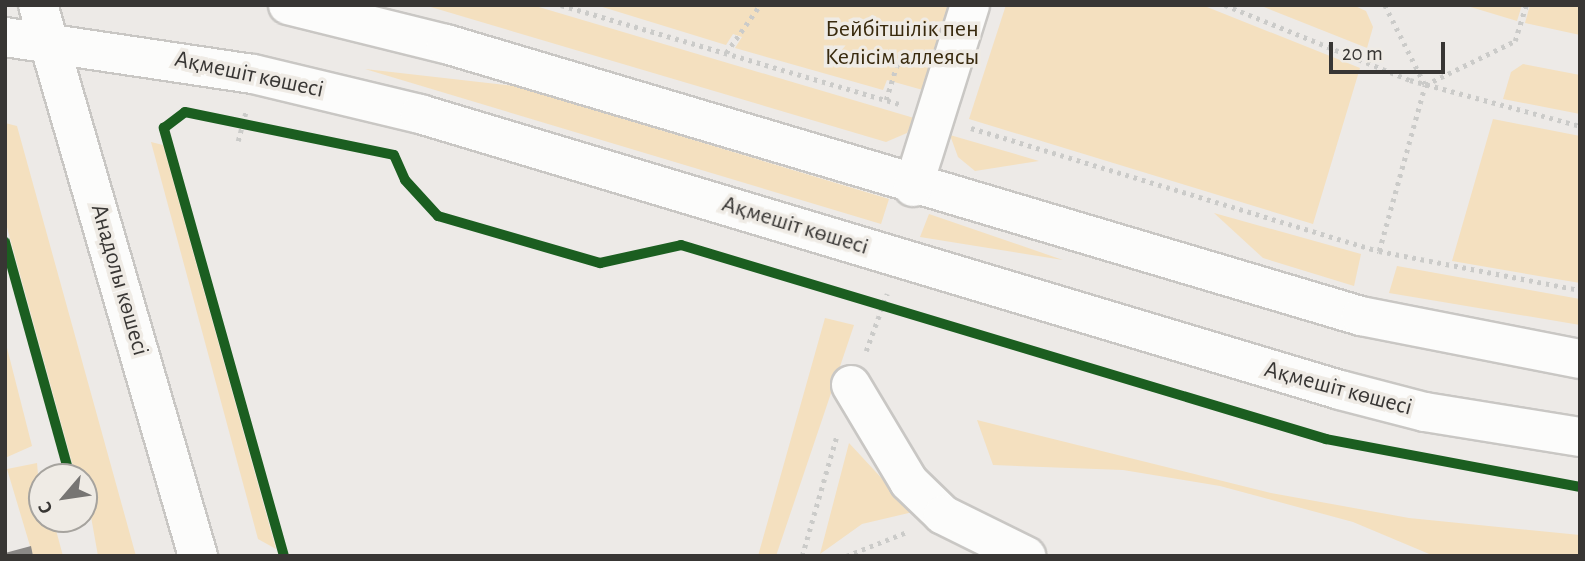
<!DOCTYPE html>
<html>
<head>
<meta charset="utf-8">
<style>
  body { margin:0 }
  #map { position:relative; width:1585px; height:561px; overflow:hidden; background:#edeae7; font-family:"Alegreya Sans",sans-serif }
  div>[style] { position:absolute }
  .green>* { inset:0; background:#f4e0bf }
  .building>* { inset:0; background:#8b8987 }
  .path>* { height:4.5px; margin-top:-2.25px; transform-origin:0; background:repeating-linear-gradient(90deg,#cbcbc9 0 3.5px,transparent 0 8.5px) }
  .roads { filter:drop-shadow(2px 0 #c9c7c4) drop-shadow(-2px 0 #c9c7c4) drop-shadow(0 2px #c9c7c4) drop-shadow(0 -2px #c9c7c4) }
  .minor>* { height:38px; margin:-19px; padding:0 19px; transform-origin:19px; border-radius:19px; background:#fcfcfb }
  .cycleway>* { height:10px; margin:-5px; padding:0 5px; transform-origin:5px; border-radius:5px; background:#1b5e20 }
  span { translate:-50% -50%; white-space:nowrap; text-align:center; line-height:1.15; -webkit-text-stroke:7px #efebe5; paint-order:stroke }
  .park-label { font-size:24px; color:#392a0e }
  .street-label { font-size:24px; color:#383634 }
  .frame { position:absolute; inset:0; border:7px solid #383634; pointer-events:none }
  .north { position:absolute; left:28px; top:463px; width:70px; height:70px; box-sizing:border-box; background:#efebe5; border:2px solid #a6a39e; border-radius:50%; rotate:241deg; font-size:19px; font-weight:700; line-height:28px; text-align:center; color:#383634 }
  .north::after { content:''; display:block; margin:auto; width:24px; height:32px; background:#777573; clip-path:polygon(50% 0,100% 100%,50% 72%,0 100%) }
  .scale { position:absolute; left:1329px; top:42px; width:116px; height:32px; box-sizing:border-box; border:4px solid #383634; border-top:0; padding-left:9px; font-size:21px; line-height:24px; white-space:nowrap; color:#383634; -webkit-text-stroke:5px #efebe5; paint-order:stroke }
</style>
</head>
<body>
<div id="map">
  <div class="green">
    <div style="clip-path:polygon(424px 5px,532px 5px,914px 118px,907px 133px,886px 142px)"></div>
    <div style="clip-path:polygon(596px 5px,957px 5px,930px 92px,887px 80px,883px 90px,735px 48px,742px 37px,733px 34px,726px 45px)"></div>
    <div style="clip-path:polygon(1006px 5px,1202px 5px,1360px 68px,1313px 224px,969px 119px)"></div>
    <div style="clip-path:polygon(1259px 5px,1353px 5px,1366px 11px,1373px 27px,1367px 48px)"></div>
    <div style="clip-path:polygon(1464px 5px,1522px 5px,1517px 21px)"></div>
    <div style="clip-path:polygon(1530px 5px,1580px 5px,1580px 35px,1525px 23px)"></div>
    <div style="clip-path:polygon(1523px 64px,1580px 75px,1580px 114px,1503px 99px,1511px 72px)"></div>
    <div style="clip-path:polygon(365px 69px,514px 86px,889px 199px,881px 224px)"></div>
    <div style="clip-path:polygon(1493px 119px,1580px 136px,1580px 283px,1452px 261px)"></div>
    <div style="clip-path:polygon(5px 123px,17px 126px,136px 556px,98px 556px,84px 477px,76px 477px,5px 220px)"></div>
    <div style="clip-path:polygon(950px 135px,1039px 161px,975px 171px,958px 157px)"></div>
    <div style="clip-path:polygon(151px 142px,163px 145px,276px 549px,258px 539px)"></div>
    <div style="clip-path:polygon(1214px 213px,1361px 254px,1354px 286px,1263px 258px)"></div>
    <div style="clip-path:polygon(929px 214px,1063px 260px,920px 237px)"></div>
    <div style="clip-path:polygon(1397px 266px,1580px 299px,1580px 325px,1389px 293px)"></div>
    <div style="clip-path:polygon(825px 318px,854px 325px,776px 556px,758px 556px)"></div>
    <div style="clip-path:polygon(5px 340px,32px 446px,5px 458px)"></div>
    <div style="clip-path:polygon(977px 420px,1271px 493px,1409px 518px,1580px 535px,1580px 556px,1434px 556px,1353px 522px,1220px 486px,1123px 470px,993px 465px)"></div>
    <div style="clip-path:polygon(849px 443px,913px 512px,862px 524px,820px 554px)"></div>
    <div style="clip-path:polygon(37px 463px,42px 519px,53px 519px,63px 556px,33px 556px,7px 469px)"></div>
  </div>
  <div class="building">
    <div style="clip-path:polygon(31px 546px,33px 556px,5px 556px,5px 553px)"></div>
  </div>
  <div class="path">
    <div style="left:561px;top:5px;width:353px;rotate:16.3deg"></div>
    <div style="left:1225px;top:5px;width:200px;rotate:22.1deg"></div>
    <div style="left:1410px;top:80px;width:176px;rotate:15.1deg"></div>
    <div style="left:1385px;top:5px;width:89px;rotate:63.4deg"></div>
    <div style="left:1425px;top:85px;width:100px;rotate:-26.1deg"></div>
    <div style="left:1515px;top:41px;width:38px;rotate:-73deg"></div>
    <div style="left:726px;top:53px;width:59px;rotate:-54.7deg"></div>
    <div style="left:886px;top:100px;width:37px;rotate:-73deg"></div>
    <div style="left:897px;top:65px;width:19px;rotate:-36deg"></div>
    <div style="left:971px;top:128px;width:426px;rotate:16.8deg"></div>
    <div style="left:1379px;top:251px;width:205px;rotate:11deg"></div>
    <div style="left:238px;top:141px;width:31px;rotate:-75deg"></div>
    <div style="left:1379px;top:251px;width:172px;rotate:-74.5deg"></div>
    <div style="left:866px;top:351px;width:61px;rotate:-69.8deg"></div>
    <div style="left:802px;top:556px;width:126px;rotate:-73.9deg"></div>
    <div style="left:846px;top:556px;width:66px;rotate:-21.5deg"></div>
  </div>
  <div class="roads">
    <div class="minor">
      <div style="left:38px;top:5px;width:574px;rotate:73.81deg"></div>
      <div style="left:288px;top:5px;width:163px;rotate:13.9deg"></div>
      <div style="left:446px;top:44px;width:955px;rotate:16.56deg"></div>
      <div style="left:1361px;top:316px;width:223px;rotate:11.1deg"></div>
      <div style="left:5px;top:37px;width:251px;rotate:8.5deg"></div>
      <div style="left:253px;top:74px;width:172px;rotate:13.5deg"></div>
      <div style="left:420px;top:114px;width:961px;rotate:16.7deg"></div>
      <div style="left:1340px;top:390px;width:88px;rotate:14.5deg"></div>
      <div style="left:1425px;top:412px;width:157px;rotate:9.2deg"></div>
      <div style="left:913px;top:187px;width:191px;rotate:-72.6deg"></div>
      <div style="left:851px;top:385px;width:113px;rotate:59.1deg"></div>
      <div style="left:909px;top:482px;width:47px;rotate:44.1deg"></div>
      <div style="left:943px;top:515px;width:93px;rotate:26.3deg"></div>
    </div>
  </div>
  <div class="cycleway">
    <div style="left:5px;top:242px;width:244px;rotate:74.5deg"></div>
    <div style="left:284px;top:556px;width:445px;rotate:-105.7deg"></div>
    <div style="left:164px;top:128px;width:26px;rotate:-37deg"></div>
    <div style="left:185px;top:112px;width:213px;rotate:11.6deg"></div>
    <div style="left:394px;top:155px;width:27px;rotate:66deg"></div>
    <div style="left:405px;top:180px;width:49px;rotate:47.5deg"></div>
    <div style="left:438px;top:216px;width:169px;rotate:16.2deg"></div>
    <div style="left:600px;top:263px;width:83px;rotate:-12.5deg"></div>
    <div style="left:681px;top:245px;width:674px;rotate:16.74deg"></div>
    <div style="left:1326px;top:439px;width:258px;rotate:10.7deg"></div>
  </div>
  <div class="park-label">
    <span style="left:902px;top:44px">Бейбітшілік пен<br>Келісім аллеясы</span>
  </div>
  <div class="street-label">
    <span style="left:249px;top:75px;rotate:12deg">Ақмешіт көшесі</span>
    <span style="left:795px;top:226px;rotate:17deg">Ақмешіт көшесі</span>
    <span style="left:119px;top:280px;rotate:74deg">Анадолы көшесі</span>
    <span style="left:1338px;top:389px;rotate:15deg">Ақмешіт көшесі</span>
  </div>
  <div class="frame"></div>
  <div class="north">С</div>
  <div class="scale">20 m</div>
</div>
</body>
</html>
